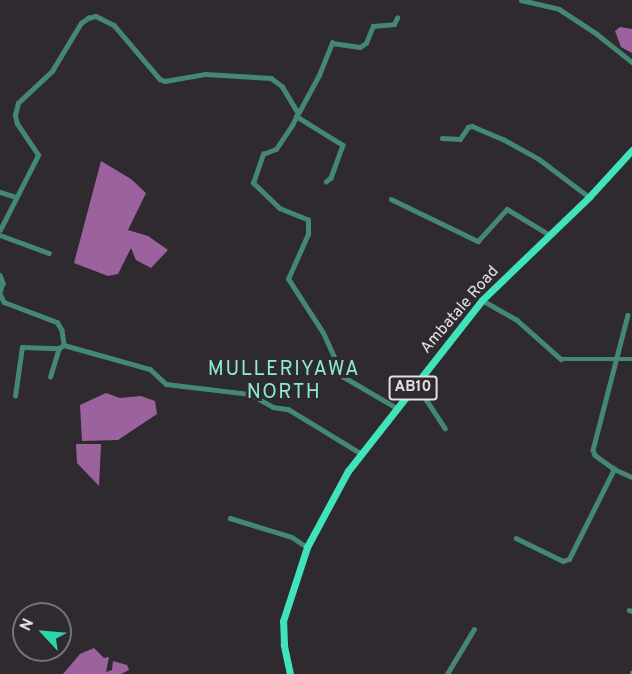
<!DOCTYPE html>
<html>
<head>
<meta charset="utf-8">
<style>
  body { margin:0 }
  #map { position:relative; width:632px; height:674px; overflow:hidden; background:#2f2a2f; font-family:Overpass,sans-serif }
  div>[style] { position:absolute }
  .water>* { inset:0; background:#9b629e }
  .street>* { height:4.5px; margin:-2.25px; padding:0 2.25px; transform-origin:2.25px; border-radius:2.25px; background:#448873 }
  .primary>* { height:7px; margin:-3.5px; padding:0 3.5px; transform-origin:3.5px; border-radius:3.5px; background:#41e4ba }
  span { translate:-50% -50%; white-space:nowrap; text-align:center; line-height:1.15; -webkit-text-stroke:6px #2f2a2f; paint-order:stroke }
  .shield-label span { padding:2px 4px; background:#2f2a2f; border:2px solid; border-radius:4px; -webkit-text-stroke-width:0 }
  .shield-label { font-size:15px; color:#e2dee2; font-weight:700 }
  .street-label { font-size:16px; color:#e2dee2 }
  .quarter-label { font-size:20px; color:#8eecce; letter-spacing:1.5px }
  .north { position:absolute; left:12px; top:602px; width:60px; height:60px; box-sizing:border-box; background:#2f2a2f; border:2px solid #777277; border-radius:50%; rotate:296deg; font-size:16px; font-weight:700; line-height:24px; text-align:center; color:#e2dee2 }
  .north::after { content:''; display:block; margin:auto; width:21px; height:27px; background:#2bd5ac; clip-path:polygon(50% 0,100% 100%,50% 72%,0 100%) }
</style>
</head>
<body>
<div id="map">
  <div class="water">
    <div style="clip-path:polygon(620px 27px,632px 29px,632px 53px,621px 47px,615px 31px)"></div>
    <div style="clip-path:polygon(101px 161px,131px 179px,146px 193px,128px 230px,148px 236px,168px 250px,151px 268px,136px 260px,131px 248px,118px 274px,108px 276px,74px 263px)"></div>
    <div style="clip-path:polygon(106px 393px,120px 398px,141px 396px,155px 401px,157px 414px,118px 440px,82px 441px,80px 405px)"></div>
    <div style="clip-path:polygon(76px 444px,101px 444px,99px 486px,77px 463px)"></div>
    <div style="clip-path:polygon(94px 648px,104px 658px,109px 657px,106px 672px,112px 670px,113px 661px,127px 665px,129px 670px,121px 674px,63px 674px,80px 654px)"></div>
  </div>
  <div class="street">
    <div style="left:521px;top:0;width:39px;rotate:13deg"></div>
    <div style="left:559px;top:9px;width:45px;rotate:33.3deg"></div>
    <div style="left:597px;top:34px;width:45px;rotate:38.7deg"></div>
    <div style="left:296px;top:116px;width:55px;rotate:31.7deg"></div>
    <div style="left:343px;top:145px;width:35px;rotate:110deg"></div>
    <div style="left:331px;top:178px;width:6px;rotate:141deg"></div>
    <div style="left:442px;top:138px;width:18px;rotate:3deg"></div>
    <div style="left:460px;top:139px;width:14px;rotate:-56deg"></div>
    <div style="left:468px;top:127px;width:4px;rotate:-14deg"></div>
    <div style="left:472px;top:126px;width:34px;rotate:23deg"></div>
    <div style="left:503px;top:139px;width:41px;rotate:29.1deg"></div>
    <div style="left:539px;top:159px;width:63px;rotate:37.2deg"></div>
    <div style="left:0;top:192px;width:17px;rotate:17deg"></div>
    <div style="left:391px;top:199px;width:97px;rotate:25.8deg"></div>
    <div style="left:478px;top:241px;width:43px;rotate:-47.8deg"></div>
    <div style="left:507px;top:209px;width:50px;rotate:31.2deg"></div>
    <div style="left:0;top:230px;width:84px;rotate:-63.1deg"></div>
    <div style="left:38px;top:155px;width:37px;rotate:-124deg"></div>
    <div style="left:17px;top:124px;width:9px;rotate:-103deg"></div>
    <div style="left:15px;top:115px;width:12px;rotate:-76deg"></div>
    <div style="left:18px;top:103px;width:47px;rotate:-43.3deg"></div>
    <div style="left:52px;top:71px;width:56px;rotate:-58.9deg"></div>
    <div style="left:81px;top:23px;width:9px;rotate:-36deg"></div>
    <div style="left:88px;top:18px;width:8px;rotate:-14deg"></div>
    <div style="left:96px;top:16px;width:20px;rotate:27deg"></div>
    <div style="left:114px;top:25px;width:71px;rotate:49.6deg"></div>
    <div style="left:160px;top:79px;width:5px;rotate:22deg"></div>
    <div style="left:165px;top:81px;width:41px;rotate:-9.9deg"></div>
    <div style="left:205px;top:74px;width:66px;rotate:3.5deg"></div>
    <div style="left:271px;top:78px;width:14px;rotate:36deg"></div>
    <div style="left:282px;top:86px;width:31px;rotate:59deg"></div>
    <div style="left:0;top:235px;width:52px;rotate:20.2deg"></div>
    <div style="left:0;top:275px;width:9px;rotate:69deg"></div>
    <div style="left:3px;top:283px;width:9px;rotate:108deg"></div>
    <div style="left:0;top:294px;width:9px;rotate:63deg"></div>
    <div style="left:4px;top:302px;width:57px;rotate:20.7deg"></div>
    <div style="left:57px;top:322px;width:9px;rotate:58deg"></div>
    <div style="left:62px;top:330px;width:15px;rotate:82deg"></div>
    <div style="left:482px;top:300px;width:40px;rotate:29.7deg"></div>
    <div style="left:517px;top:320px;width:59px;rotate:41.6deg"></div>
    <div style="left:561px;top:359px;width:71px"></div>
    <div style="left:628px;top:315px;width:139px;rotate:104.5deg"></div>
    <div style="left:593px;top:450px;width:5px;rotate:68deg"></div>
    <div style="left:595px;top:455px;width:24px;rotate:36deg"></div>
    <div style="left:614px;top:469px;width:20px;rotate:24deg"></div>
    <div style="left:50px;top:377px;width:30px;rotate:-73deg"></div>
    <div style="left:59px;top:348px;width:6px;rotate:-31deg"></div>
    <div style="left:64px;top:345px;width:89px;rotate:15.6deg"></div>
    <div style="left:150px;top:369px;width:22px;rotate:43deg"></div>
    <div style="left:166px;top:384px;width:85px;rotate:6.8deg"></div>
    <div style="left:250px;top:394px;width:26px;rotate:29deg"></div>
    <div style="left:273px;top:407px;width:15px;rotate:8deg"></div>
    <div style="left:288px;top:409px;width:84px;rotate:31.4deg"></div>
    <div style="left:416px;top:384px;width:53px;rotate:56.6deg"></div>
    <div style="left:15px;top:396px;width:49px;rotate:-81.9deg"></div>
    <div style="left:22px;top:347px;width:37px;rotate:2deg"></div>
    <div style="left:396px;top:408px;width:61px;rotate:-149.7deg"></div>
    <div style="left:343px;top:377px;width:48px;rotate:-114.4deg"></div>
    <div style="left:323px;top:333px;width:64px;rotate:-122.9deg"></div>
    <div style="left:288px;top:279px;width:49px;rotate:-66deg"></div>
    <div style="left:308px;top:234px;width:14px;rotate:-90deg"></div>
    <div style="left:308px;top:220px;width:31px;rotate:-158deg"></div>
    <div style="left:279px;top:208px;width:36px;rotate:-136deg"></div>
    <div style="left:253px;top:183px;width:31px;rotate:-71deg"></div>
    <div style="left:263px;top:154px;width:14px;rotate:-21deg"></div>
    <div style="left:276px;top:149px;width:29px;rotate:-56deg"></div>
    <div style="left:292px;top:125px;width:57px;rotate:-61.6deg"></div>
    <div style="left:319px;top:75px;width:35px;rotate:-68deg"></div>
    <div style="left:332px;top:43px;width:28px;rotate:8deg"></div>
    <div style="left:360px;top:47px;width:7px;rotate:-34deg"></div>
    <div style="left:366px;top:43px;width:18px;rotate:-68deg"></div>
    <div style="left:373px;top:26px;width:21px;rotate:-5deg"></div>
    <div style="left:394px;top:24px;width:7px;rotate:-63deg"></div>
    <div style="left:230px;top:518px;width:65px;rotate:17deg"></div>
    <div style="left:292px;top:537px;width:18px;rotate:34deg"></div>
    <div style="left:516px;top:538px;width:52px;rotate:26.1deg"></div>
    <div style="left:563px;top:561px;width:6px;rotate:-18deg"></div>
    <div style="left:569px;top:559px;width:101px;rotate:-63.4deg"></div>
    <div style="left:629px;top:610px;width:3px;rotate:18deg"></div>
    <div style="left:447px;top:674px;width:52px;rotate:-59deg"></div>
    <div style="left:632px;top:674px;width:1px;rotate:-90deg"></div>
  </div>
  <div class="primary">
    <div style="left:290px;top:674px;width:30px;rotate:-102deg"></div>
    <div style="left:284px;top:645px;width:24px;rotate:-92deg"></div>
    <div style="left:283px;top:621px;width:78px;rotate:-72deg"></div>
    <div style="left:307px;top:547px;width:86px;rotate:-61.7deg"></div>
    <div style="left:348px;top:471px;width:217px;rotate:-51.9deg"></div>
    <div style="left:482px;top:300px;width:149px;rotate:-43.9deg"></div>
    <div style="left:589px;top:197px;width:64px;rotate:-47.5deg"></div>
  </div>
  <div class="shield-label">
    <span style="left:413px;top:388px">AB10</span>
  </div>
  <div class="street-label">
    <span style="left:460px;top:310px;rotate:-49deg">Ambatale Road</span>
  </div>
  <div class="quarter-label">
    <span style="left:284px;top:382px">MULLERIYAWA<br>NORTH</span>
  </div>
  <div class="north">N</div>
</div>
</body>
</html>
